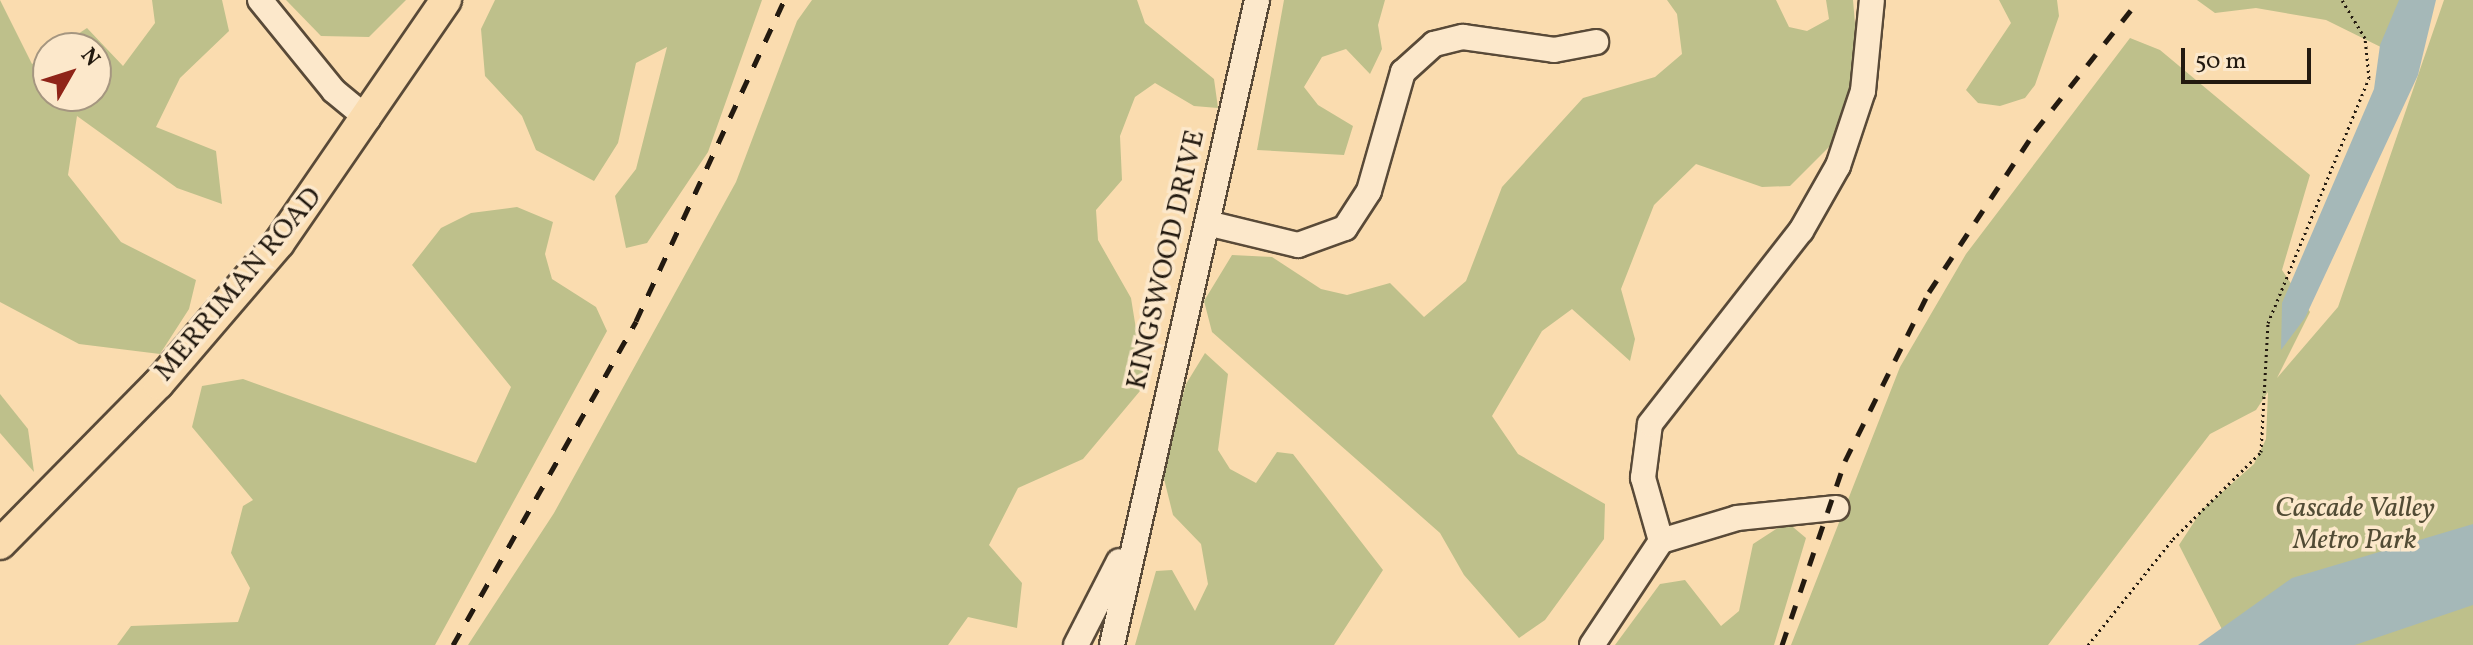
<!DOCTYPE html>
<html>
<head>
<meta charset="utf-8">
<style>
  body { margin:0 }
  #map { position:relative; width:2473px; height:645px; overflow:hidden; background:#fadcaf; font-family:Vollkorn,serif }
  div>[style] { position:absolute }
  .green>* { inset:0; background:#bec08b }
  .water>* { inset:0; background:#a5b8b8 }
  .path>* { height:3px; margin-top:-1.5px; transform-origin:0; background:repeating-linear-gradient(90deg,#231a10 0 2px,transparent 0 6px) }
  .roads { filter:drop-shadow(2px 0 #594a38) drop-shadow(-2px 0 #594a38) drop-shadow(0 2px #594a38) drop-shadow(0 -2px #594a38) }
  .minor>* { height:24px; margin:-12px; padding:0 12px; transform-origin:12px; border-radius:12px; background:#fce8cb }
  .major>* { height:30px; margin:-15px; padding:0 15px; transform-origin:15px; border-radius:15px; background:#fadcaf }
  .rail>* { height:5px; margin-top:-2.5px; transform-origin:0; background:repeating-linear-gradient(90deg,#231a10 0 14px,transparent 0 28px) }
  span { translate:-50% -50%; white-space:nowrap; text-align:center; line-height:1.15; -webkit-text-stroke:7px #fce8cb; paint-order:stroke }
  .street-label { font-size:28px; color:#231a10 }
  .park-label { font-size:28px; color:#524c35; font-style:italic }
  .north { position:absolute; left:32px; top:32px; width:80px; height:80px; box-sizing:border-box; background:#fce8cb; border:2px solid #a59680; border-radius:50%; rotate:51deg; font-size:22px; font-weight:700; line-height:32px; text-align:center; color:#231a10 }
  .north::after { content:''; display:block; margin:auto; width:28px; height:36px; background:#8f2418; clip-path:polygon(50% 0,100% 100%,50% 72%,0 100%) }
  .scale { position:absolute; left:2181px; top:48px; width:130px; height:36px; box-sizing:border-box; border:4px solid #231a10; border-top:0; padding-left:10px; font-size:24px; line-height:28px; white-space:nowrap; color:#231a10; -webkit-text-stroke:6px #fce8cb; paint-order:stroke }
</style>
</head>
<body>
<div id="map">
  <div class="green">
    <div style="clip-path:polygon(0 0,32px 64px,48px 54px,48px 96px,96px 96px,96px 48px,57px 48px,87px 28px,123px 66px,155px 23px,152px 0,222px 0,229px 31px,180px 78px,156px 127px,216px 151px,222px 204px,177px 188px,77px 116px,68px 175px,121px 242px,196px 280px,189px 309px,160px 354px,79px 344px,0 302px)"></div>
    <div style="clip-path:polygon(286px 0,406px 0,369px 37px,321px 36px)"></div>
    <div style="clip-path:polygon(495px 0,762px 0,708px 152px,647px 243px,626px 248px,615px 196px,636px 169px,667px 47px,636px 63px,618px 143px,594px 181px,536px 150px,522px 116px,485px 76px,481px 29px)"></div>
    <div style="clip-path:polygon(812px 0,1137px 0,1145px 23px,1214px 79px,1218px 108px,1194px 106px,1155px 83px,1135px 97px,1120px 136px,1122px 180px,1096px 210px,1098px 240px,1131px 298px,1145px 385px,1083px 459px,1018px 488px,989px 545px,1022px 583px,1017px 628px,968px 617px,948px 645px,468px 645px,554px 513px,736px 182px,797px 21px)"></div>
    <div style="clip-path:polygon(1284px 0,1385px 0,1378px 25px,1382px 49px,1370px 74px,1346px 49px,1322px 57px,1304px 87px,1318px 105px,1353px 126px,1344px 155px,1257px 150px)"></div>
    <div style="clip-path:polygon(1667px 0,1776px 0,1789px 27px,1807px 31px,1829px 19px,1826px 0,1853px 0,1858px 59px,1846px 112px,1831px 145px,1790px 186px,1762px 187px,1696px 164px,1654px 205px,1621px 289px,1635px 339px,1630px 361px,1572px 309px,1542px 331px,1492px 416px,1518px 454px,1605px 504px,1604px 539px,1545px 620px,1519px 638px,1464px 575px,1440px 533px,1212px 332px,1204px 301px,1232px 255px,1272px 257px,1321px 289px,1347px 295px,1390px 283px,1424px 317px,1466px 281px,1502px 187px,1583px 98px,1655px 77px,1682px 54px,1677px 14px)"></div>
    <div style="clip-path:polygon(1999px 0,2057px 0,2059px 16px,2035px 85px,2025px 98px,2000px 106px,1978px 103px,1966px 90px,2011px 23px)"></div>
    <div style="clip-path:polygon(2197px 0,2434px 0,2403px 58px,2326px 20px,2256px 8px,2215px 13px)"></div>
    <div style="clip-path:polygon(2444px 0,2473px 0,2473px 645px,2230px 645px,2179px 545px,2202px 510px,2254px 464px,2266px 439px,2268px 392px,2256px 410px,2210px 434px,2048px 645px,1791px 645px,1900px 367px,1966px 254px,2130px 38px,2160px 50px,2310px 175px,2282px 270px,2310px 312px,2277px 378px,2338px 307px)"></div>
    <div style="clip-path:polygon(517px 207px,553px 222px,545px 254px,552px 279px,596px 307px,607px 331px,435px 645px,117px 645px,131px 626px,238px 622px,250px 588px,231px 553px,243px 506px,253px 500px,192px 427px,202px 386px,243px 379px,476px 463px,511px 387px,412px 265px,441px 228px,471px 213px)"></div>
    <div style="clip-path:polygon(1205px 353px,1228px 374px,1218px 450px,1230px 469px,1256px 483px,1277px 452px,1293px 454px,1383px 570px,1334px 645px,1135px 645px,1156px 571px,1172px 570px,1195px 611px,1208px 584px,1201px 544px,1173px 515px,1162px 471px,1186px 384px)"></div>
    <div style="clip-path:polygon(0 394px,28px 429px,34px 472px,0 433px)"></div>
    <div style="clip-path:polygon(1787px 522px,1806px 538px,1774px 645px,1615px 645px,1660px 584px,1685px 580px,1721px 626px,1739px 611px,1753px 544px)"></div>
  </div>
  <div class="water">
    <div style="clip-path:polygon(2399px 0,2436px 0,2418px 75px,2305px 318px,2281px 350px,2282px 303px,2374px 89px,2380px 45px)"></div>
    <div style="clip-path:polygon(2473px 524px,2473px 605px,2355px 645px,2198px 645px,2292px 578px)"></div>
  </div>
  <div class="path">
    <div style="left:2088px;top:645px;width:136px;rotate:-51.3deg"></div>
    <div style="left:2173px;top:539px;width:124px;rotate:-44.7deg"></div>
    <div style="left:2261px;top:452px;width:129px;rotate:-86.9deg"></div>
    <div style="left:2268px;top:323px;width:265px;rotate:-67.6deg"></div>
    <div style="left:2369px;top:78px;width:40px;rotate:-95.7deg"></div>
    <div style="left:2365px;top:38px;width:44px;rotate:-121.2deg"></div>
  </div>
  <div class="roads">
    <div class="minor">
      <div style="left:260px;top:0;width:117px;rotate:50.9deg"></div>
      <div style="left:334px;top:91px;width:44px;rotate:39.5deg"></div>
      <div style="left:1207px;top:223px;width:94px;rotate:13.6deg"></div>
      <div style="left:1298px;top:245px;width:50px;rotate:-19.9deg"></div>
      <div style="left:1345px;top:228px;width:44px;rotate:-57deg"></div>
      <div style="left:1369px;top:191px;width:124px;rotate:-74.1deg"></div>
      <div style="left:1403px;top:72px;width:42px;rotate:-42.1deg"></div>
      <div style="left:1434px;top:44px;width:30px;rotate:-14deg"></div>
      <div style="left:1463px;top:37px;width:92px;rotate:8.1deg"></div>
      <div style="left:1554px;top:50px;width:43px;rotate:-10.8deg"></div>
      <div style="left:1661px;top:541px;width:79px;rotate:-16.8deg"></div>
      <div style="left:1737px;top:518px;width:100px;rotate:-5.8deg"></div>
      <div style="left:1076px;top:645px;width:94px;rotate:-62.9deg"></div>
      <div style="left:1112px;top:645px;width:661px;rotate:-77.33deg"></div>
      <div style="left:1592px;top:645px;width:125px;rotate:-56.4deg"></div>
      <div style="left:1661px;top:541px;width:66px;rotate:-105.9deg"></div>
      <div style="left:1643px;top:478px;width:54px;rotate:-82.6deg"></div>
      <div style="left:1650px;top:424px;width:245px;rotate:-52deg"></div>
      <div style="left:1801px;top:231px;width:75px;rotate:-60.4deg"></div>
      <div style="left:1838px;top:166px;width:79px;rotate:-71.6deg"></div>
      <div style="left:1863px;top:91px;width:91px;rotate:-84.4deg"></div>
    </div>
    <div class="major">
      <div style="left:0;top:544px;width:225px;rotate:-45.4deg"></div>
      <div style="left:158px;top:384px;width:186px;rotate:-49.4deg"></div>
      <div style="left:279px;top:243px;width:295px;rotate:-55.5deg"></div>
    </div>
  </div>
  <div class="rail">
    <div style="left:453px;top:645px;width:372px;rotate:-60.5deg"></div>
    <div style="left:636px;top:321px;width:353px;rotate:-65.2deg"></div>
    <div style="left:1782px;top:645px;width:194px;rotate:-71.1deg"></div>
    <div style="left:1845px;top:461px;width:189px;rotate:-63.6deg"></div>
    <div style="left:1929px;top:292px;width:193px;rotate:-56.6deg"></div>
    <div style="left:2035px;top:131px;width:167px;rotate:-51.6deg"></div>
  </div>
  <div class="street-label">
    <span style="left:1167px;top:260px;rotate:-77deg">KINGSWOOD DRIVE</span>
    <span style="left:239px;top:285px;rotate:-50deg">MERRIMAN ROAD</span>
  </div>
  <div class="park-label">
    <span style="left:2355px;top:525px">Cascade Valley<br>Metro Park</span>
  </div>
  <div class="north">N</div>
  <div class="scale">50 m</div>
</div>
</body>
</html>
